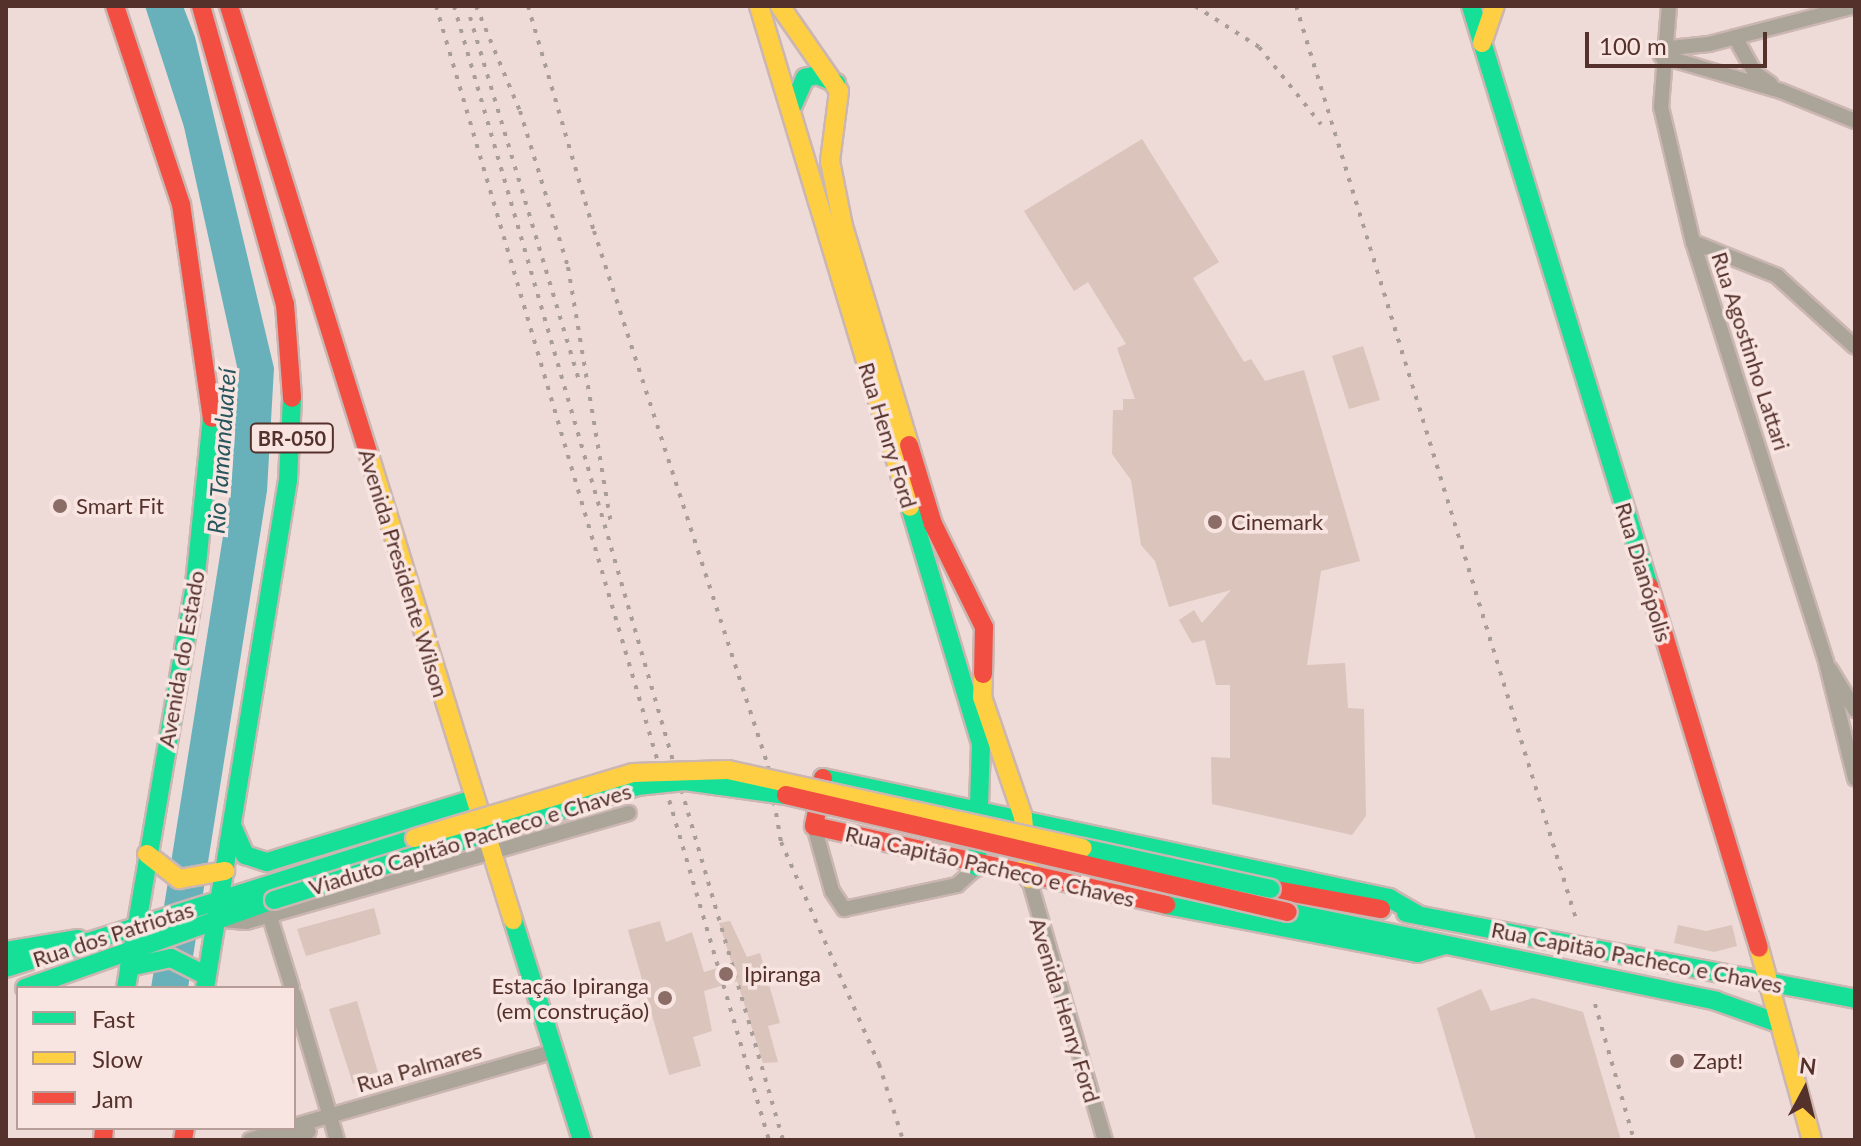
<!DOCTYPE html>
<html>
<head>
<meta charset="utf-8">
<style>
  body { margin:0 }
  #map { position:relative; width:1861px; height:1146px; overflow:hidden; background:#eedad6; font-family:Lato,sans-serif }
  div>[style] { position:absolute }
  .water>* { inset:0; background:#68b1bb }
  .building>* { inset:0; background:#dbc4bb }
  .roads { filter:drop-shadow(2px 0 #cbb6b2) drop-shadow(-2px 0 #cbb6b2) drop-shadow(0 2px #cbb6b2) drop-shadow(0 -2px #cbb6b2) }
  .street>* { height:14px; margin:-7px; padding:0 7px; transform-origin:7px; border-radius:7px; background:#aaa499 }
  .fast>* { height:18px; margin:-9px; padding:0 9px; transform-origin:9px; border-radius:9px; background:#16e098 }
  .slow>* { height:18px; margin:-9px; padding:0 9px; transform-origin:9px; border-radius:9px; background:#ffcf43 }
  .jam>* { height:18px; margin:-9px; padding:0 9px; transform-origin:9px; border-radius:9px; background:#f24e42 }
  .rail>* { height:4px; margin-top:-2px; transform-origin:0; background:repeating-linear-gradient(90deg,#a99e97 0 4px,transparent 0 12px) }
  .bridges { filter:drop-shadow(2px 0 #cbb6b2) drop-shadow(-2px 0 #cbb6b2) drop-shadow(0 2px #cbb6b2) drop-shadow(0 -2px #cbb6b2) }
  .fast-bridge>* { height:18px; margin:-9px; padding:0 9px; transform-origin:9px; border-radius:9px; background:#16e098 }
  .slow-bridge>* { height:18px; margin:-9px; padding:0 9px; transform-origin:9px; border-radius:9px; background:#ffcf43 }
  .jam-bridge>* { height:18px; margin:-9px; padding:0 9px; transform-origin:9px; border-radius:9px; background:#f24e42 }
  .dots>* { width:22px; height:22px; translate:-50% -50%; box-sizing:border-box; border:4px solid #f8e5e1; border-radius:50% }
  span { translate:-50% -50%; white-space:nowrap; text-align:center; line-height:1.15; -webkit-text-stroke:7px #f8e5e1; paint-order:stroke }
  .shield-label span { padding:2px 6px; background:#f8e5e1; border:2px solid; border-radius:6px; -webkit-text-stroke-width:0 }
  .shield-label { font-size:20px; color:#55312b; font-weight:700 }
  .street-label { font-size:22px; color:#55312b }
  .poi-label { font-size:22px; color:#55312b }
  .left { translate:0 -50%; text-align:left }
  .right { translate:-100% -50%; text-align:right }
  .water-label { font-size:24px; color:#27565d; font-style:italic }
  .frame { position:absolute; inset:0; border:8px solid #55312b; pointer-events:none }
  .legend { position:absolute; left:16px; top:986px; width:280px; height:144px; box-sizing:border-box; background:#f8e5e1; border:2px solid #b79d98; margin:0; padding:10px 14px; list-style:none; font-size:24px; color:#55312b }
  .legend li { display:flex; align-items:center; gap:16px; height:40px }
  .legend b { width:40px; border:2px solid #b79d98 }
  .north { position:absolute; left:1765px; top:1050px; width:80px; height:80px; -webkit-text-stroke:6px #f8e5e1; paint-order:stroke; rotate:7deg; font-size:22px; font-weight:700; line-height:32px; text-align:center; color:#55312b }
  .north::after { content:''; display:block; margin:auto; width:28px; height:36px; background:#55312b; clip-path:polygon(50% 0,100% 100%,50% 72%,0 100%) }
  .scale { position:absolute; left:1585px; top:32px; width:182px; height:36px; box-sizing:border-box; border:4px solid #55312b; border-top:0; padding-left:10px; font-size:24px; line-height:28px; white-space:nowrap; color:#55312b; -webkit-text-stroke:6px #f8e5e1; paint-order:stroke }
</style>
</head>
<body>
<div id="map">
  <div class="water">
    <div style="clip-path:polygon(145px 6px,183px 6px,195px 37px,274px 368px,267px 491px,188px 988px,151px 988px,231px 486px,238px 371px,184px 127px)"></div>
  </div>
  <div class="building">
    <div style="clip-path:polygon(1142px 139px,1219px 262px,1193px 278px,1244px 362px,1251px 359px,1265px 381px,1304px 370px,1360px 561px,1321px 571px,1307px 665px,1345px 663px,1348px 708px,1364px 709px,1366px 816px,1352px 835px,1212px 804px,1211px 757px,1230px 758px,1230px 685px,1216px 685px,1205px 640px,1192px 643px,1179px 620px,1194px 610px,1202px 623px,1231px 590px,1169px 607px,1155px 561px,1141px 545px,1131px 480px,1112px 454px,1113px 410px,1123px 410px,1123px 399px,1135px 399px,1117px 348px,1126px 344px,1088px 282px,1074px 291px,1024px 211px)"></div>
    <div style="clip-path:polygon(1363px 346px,1380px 400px,1349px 409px,1332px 356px)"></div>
    <div style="clip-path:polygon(374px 908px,381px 934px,306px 956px,297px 929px)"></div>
    <div style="clip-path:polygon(660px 921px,666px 942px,692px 932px,704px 972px,732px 964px,719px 923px,730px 921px,747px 957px,760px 953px,780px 1023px,768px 1026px,778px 1062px,763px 1063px,737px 981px,704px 991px,712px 1031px,693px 1037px,701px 1066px,669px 1075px,628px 930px)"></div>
    <div style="clip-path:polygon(1678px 925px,1706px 931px,1732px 925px,1737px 946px,1714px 952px,1674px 943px)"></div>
    <div style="clip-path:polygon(1481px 989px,1491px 1011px,1533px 998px,1583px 1012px,1621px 1140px,1476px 1140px,1437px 1008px)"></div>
    <div style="clip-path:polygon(357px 1001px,379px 1076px,353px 1084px,329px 1009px)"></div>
  </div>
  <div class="roads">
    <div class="street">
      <div style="left:1669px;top:6px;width:101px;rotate:94.5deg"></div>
      <div style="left:1661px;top:107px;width:139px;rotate:76.7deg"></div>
      <div style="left:1693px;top:242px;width:441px;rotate:72.4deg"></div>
      <div style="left:1826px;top:662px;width:120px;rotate:76deg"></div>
      <div style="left:1735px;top:37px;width:41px;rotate:60.9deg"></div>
      <div style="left:1755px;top:73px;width:19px;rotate:35deg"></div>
      <div style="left:1661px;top:49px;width:48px;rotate:-5.9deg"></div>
      <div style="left:1709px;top:44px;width:151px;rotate:-14.6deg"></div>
      <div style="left:1661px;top:56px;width:125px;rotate:16.3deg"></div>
      <div style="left:1781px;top:91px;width:80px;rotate:22.1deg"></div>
      <div style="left:1693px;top:242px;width:91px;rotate:22deg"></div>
      <div style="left:1777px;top:276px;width:105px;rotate:42.3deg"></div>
      <div style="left:1830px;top:669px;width:48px;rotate:58.6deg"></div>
      <div style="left:814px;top:826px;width:67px;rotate:74.5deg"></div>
      <div style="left:832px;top:891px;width:22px;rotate:56deg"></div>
      <div style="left:844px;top:909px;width:116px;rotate:-12deg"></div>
      <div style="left:957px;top:885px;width:27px;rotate:-42deg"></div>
      <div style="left:1029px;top:879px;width:272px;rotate:73.8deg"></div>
      <div style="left:269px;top:914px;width:77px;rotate:72.7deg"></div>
      <div style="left:222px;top:920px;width:24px;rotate:5deg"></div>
      <div style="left:246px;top:922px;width:398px;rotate:-15.9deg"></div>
      <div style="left:294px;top:995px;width:151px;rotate:73.5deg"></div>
      <div style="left:294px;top:1126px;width:272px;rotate:-16deg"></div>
      <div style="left:250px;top:1140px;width:40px;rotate:-18deg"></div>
      <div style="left:282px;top:1140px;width:28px;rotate:-18deg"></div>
    </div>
    <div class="fast">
      <div style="left:1471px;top:6px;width:607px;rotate:72.94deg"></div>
      <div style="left:793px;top:105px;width:30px;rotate:-66deg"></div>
      <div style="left:805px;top:78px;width:12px;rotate:-14deg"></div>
      <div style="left:817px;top:75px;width:21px;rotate:23deg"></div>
      <div style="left:910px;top:507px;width:247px;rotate:73.3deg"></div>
      <div style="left:981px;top:744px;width:123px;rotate:91.9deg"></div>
      <div style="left:823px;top:778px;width:579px;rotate:11.97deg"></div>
      <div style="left:1389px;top:898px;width:34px;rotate:30deg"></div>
      <div style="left:233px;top:828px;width:30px;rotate:66deg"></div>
      <div style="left:245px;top:855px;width:23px;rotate:18deg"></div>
      <div style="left:267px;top:862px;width:216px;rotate:-16.9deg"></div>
      <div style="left:1166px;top:905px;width:256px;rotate:10.8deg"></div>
      <div style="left:1417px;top:953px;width:26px;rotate:-16deg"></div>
      <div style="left:1288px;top:912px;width:437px;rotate:11.7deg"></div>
      <div style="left:1716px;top:1001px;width:66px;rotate:19.5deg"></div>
      <div style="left:1406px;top:913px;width:457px;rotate:10.8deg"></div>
      <div style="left:513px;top:920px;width:231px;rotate:72.6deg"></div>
      <div style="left:6px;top:951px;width:73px;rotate:-9.5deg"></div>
      <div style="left:129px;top:967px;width:43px;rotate:-12.1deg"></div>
      <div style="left:171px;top:958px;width:40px;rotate:26.6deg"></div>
      <div style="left:6px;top:968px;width:429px;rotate:-17.6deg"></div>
      <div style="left:25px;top:988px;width:264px;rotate:-19.5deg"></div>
      <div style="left:126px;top:988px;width:410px;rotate:-80.3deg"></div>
      <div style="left:195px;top:584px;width:167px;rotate:-84.2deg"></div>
      <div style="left:205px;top:988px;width:515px;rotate:-80.72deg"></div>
      <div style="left:288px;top:480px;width:82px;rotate:-87.2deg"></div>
    </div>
    <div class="slow">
      <div style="left:759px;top:6px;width:523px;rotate:73.23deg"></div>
      <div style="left:780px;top:6px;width:103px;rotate:55.2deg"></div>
      <div style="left:839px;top:91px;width:71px;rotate:97.3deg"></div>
      <div style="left:830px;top:161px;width:66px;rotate:78.7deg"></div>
      <div style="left:843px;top:226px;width:229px;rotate:73.2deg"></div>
      <div style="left:1482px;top:43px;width:39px;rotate:-71deg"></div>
      <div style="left:369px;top:455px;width:487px;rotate:72.8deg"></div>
      <div style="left:983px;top:674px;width:23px;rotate:92deg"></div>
      <div style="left:982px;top:697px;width:127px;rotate:71.1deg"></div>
      <div style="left:1023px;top:817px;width:62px;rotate:84.5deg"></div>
      <div style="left:147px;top:854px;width:41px;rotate:38deg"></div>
      <div style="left:179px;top:879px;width:47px;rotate:-9.9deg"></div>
      <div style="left:1759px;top:948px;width:199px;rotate:74.6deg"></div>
    </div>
    <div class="jam">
      <div style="left:115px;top:6px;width:209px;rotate:71.6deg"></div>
      <div style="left:181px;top:204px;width:216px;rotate:81.8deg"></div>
      <div style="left:201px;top:6px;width:310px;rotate:74.3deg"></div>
      <div style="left:285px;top:304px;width:94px;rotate:85.7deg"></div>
      <div style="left:229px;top:6px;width:470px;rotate:72.7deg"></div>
      <div style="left:909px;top:445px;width:83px;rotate:73.1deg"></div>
      <div style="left:933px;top:524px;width:115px;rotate:63.7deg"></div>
      <div style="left:984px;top:627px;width:47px;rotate:91.2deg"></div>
      <div style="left:1649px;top:586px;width:378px;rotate:73.1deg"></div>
      <div style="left:823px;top:778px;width:49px;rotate:100.6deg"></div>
      <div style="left:814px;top:826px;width:361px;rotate:12.6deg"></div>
      <div style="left:1271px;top:889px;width:112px;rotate:10.3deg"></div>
      <div style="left:103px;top:1140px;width:12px;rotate:-85deg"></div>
      <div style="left:183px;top:1140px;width:12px;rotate:-81deg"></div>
    </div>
  </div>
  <div class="rail">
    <div style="left:436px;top:6px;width:1182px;rotate:73.64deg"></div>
    <div style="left:454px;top:6px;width:1181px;rotate:73.82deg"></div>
    <div style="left:476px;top:6px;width:114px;rotate:67.3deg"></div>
    <div style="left:520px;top:111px;width:163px;rotate:72.9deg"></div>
    <div style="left:568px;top:267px;width:261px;rotate:80.5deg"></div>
    <div style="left:528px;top:6px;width:234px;rotate:73.7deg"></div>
    <div style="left:594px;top:231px;width:563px;rotate:71.98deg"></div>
    <div style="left:768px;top:766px;width:77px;rotate:80.3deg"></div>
    <div style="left:781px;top:842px;width:243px;rotate:66.2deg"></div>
    <div style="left:879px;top:1064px;width:80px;rotate:72.5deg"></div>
    <div style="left:1195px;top:6px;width:76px;rotate:32.6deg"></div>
    <div style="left:1259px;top:47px;width:99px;rotate:51.2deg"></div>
    <div style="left:1296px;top:6px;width:958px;rotate:72.95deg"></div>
    <div style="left:470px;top:17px;width:377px;rotate:73.3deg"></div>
    <div style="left:1595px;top:1004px;width:141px;rotate:74deg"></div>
  </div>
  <div class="bridges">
    <div class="fast-bridge">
      <div style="left:1083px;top:848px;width:192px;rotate:12.3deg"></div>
      <div style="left:274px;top:900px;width:380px;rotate:-17.4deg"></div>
      <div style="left:637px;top:786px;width:48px;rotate:-5.9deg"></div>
      <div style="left:685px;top:781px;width:102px;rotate:7.9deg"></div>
    </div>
    <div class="slow-bridge">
      <div style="left:415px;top:838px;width:227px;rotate:-16.6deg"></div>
      <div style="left:633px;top:773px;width:95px;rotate:-1.8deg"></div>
      <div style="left:728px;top:770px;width:363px;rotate:12.4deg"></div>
    </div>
    <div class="jam-bridge">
      <div style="left:786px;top:795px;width:515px;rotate:13.12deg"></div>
    </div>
  </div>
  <div class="dots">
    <div style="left:60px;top:506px;background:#8b6c67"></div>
    <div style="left:1215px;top:522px;background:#8b6c67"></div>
    <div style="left:726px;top:974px;background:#8b6c67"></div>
    <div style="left:665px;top:998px;background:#8b6c67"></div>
    <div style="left:1677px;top:1061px;background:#8b6c67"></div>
  </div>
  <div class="shield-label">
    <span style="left:292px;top:438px">BR-050</span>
  </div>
  <div class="street-label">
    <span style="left:1751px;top:351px;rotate:72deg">Rua Agostinho Lattari</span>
    <span style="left:888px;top:435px;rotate:73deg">Rua Henry Ford</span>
    <span style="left:1644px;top:572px;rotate:73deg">Rua Dianópolis</span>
    <span style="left:404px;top:573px;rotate:73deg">Avenida Presidente Wilson</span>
    <span style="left:181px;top:659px;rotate:-80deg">Avenida do Estado</span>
    <span style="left:470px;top:839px;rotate:-17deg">Viaduto Capitão Pacheco e Chaves</span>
    <span style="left:990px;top:866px;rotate:13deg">Rua Capitão Pacheco e Chaves</span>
    <span style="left:113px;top:934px;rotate:-18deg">Rua dos Patriotas</span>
    <span style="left:1637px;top:957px;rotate:11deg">Rua Capitão Pacheco e Chaves</span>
    <span style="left:1065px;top:1010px;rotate:73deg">Avenida Henry Ford</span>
    <span style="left:419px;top:1067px;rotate:-16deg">Rua Palmares</span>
  </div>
  <div class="poi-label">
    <span class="left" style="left:76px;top:506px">Smart Fit</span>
    <span class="left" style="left:1231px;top:522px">Cinemark</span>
    <span class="left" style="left:744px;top:974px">Ipiranga</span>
    <span class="right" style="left:649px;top:998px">Estação Ipiranga<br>(em construção)</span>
    <span class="left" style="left:1693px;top:1061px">Zapt!</span>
  </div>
  <div class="water-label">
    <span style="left:221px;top:451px;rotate:-86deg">Rio Tamanduateí</span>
  </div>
  <div class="frame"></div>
  <ul class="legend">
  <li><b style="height:10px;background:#16e098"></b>Fast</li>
  <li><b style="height:10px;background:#ffcf43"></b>Slow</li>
  <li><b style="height:10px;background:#f24e42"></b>Jam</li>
  </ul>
  <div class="north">N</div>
  <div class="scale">100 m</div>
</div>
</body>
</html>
